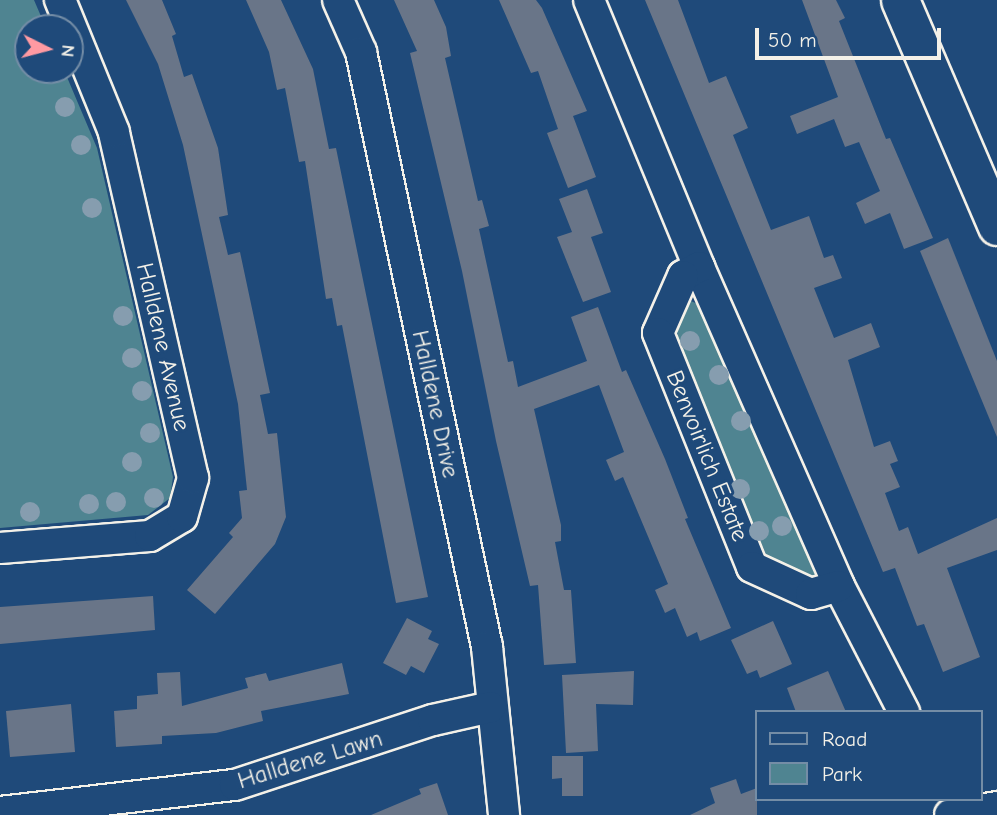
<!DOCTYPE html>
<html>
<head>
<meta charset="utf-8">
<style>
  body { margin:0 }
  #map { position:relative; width:997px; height:815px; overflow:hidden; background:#1f4a7a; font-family:"Comic Neue",sans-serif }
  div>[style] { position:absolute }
  .green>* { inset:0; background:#4f8491 }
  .building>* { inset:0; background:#697588 }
  .roads { filter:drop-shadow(2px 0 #f4f1e8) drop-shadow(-2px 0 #f4f1e8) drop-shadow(0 2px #f4f1e8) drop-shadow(0 -2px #f4f1e8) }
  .minor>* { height:30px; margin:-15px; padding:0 15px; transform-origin:15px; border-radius:15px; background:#1f4a7a }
  .tertiary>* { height:37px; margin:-18.5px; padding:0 18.5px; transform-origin:18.5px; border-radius:18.5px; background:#1f4a7a }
  .trees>* { width:20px; height:20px; margin:-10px; border-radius:50%; background:#869daf }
  span { translate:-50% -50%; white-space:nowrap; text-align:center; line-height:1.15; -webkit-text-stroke:6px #1f4a7a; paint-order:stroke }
  .street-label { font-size:24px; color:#f4f1e8 }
  .legend { position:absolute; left:755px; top:710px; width:228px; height:91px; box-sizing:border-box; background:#1f4a7a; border:2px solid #748da6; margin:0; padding:9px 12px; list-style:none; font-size:21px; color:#f4f1e8 }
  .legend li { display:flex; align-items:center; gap:14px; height:35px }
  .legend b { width:35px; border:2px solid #748da6 }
  .north { position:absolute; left:14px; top:14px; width:70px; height:70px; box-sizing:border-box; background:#1f4a7a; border:2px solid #748da6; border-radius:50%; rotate:96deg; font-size:19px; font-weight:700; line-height:28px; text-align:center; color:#f4f1e8 }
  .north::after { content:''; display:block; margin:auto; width:24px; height:32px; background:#ff9aa2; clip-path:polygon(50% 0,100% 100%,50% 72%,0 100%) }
  .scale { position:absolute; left:755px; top:28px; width:186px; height:32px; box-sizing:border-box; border:4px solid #f4f1e8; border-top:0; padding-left:9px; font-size:21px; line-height:24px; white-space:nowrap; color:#f4f1e8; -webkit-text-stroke:5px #1f4a7a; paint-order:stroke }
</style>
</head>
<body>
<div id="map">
  <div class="green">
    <div style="clip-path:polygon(0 0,34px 0,46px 28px,28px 28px,28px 70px,64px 70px,97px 148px,173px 477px,170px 498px,148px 515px,0 528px)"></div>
    <div style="clip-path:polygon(684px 298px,700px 305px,817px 579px,800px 576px,768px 559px,699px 399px,678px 339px,676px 320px)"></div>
  </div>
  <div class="building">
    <div style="clip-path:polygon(126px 0,162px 0,176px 34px,172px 36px,184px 77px,192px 74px,218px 148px,228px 215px,219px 217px,228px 255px,240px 252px,270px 393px,260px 395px,268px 434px,277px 433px,286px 517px,275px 544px,215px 614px,187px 590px,233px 537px,229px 533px,242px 518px,239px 491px,247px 490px,238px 404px,183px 145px,158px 64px)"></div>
    <div style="clip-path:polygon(246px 0,281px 0,313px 69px,329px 149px,336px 148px,428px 597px,396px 603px,342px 325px,337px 326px,332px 298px,326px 299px,305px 161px,299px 162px,285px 88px,277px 90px,269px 52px)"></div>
    <div style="clip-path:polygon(394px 0,434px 0,446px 27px,451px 56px,445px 58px,478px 201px,482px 200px,489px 226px,479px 229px,508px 362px,513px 361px,518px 387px,587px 361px,571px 317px,598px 307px,622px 372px,626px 370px,665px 459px,688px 518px,685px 519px,731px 628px,700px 641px,697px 632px,687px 637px,675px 608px,665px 613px,655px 590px,668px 584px,623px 477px,615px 481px,606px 460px,624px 452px,599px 385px,534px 409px,561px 525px,561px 541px,555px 542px,564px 590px,571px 590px,576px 663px,544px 665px,538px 585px,530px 586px,496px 441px,462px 271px,410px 53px,417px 51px)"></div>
    <div style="clip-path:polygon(499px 0,536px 0,542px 8px,587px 111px,573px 116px,596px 177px,568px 188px,547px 133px,558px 129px,538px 71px,531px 73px)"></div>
    <div style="clip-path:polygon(645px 0,678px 0,709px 83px,726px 76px,748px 128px,733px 135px,771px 230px,809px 216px,824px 258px,833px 255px,842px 278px,814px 288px,834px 338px,871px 323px,880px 347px,848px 360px,874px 447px,890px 441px,898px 461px,890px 464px,900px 487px,885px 493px,899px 531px,908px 527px,918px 554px,997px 518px,997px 550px,947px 568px,980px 657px,943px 672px,924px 624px,917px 626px,895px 568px,883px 572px)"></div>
    <div style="clip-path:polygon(802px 0,836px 0,845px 18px,839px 21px,886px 139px,890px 138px,933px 238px,904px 249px,890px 213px,865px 224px,856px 203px,880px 191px,859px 142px,845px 147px,834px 119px,797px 134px,790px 116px,838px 97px)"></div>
    <div style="clip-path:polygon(587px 189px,603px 233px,591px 237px,611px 292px,583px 302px,557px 237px,572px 232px,559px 199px)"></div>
    <div style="clip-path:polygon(948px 238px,997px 361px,997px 437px,920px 251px)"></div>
    <div style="clip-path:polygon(153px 596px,155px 630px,0 644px,0 607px)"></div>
    <div style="clip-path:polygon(407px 618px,432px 631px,428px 639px,439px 644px,424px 673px,411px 666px,406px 675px,383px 663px)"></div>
    <div style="clip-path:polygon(773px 621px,792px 664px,760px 678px,757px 670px,747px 674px,731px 640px)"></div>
    <div style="clip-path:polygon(342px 663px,349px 694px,261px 711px,263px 721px,216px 733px,162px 736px,162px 744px,116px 747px,114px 711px,137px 709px,137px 696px,158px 694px,157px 673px,180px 672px,182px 706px,248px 688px,245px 678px,266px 673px,269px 681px)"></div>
    <div style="clip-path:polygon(634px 671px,633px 705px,596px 704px,598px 751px,566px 753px,562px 675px)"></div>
    <div style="clip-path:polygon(828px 671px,846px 712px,796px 712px,787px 688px)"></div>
    <div style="clip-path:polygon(71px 704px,75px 752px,10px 757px,6px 711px)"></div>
    <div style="clip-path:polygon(552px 756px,583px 756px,583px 796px,562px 796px,562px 778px,552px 779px)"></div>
    <div style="clip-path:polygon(736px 779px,741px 794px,757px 788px,757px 815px,690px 815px,715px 803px,710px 788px)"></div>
    <div style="clip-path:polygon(437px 783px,448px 815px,371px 815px,421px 794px,419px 789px)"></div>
  </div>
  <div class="roads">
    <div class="minor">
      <div style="left:338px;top:0;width:57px;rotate:66.1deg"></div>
      <div style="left:361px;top:52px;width:608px;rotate:78.04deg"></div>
      <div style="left:487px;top:647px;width:169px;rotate:84.2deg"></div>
      <div style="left:589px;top:0;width:289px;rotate:67.6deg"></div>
      <div style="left:699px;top:267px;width:348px;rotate:66.3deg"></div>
      <div style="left:839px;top:586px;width:142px;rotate:62.7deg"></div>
      <div style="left:699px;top:267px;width:18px;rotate:151deg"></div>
      <div style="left:683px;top:276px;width:62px;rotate:113.7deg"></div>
      <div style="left:658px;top:333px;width:252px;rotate:68.1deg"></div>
      <div style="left:752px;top:567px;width:65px;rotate:24.6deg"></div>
      <div style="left:811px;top:594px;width:29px;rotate:-16deg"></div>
      <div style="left:0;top:548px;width:150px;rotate:-4.6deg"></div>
      <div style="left:150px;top:536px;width:37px;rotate:-31deg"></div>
      <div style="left:182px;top:517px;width:41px;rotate:-74.2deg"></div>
      <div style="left:193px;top:478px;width:355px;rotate:-102.9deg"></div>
      <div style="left:114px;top:132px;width:143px;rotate:-112.2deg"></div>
      <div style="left:0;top:812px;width:237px;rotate:-6.6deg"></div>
      <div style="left:235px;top:785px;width:208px;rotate:-18.2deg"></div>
      <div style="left:433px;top:720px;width:59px;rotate:-12.6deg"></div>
      <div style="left:950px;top:815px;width:48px;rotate:-9.7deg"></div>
    </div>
    <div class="tertiary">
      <div style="left:900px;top:0;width:246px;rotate:66.8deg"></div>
    </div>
  </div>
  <div class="trees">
    <div style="left:65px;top:107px"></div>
    <div style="left:81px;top:145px"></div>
    <div style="left:92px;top:208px"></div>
    <div style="left:123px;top:316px"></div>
    <div style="left:690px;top:341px"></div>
    <div style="left:132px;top:358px"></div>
    <div style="left:719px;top:375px"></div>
    <div style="left:142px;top:391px"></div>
    <div style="left:741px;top:421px"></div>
    <div style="left:150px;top:433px"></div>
    <div style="left:132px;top:462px"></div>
    <div style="left:740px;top:489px"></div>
    <div style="left:154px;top:498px"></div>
    <div style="left:116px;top:502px"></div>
    <div style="left:89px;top:504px"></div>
    <div style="left:30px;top:512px"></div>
    <div style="left:782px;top:526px"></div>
    <div style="left:759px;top:531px"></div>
  </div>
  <div class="street-label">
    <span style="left:163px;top:347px;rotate:77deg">Halldene Avenue</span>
    <span style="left:435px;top:404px;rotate:78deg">Halldene Drive</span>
    <span style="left:707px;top:456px;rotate:68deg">Benvoirlich Estate</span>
    <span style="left:310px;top:760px;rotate:-17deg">Halldene Lawn</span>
  </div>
  <ul class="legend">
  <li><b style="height:9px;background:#1f4a7a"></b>Road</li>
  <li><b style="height:19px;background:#4f8491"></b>Park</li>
  </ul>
  <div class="north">N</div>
  <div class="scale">50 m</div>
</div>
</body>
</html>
